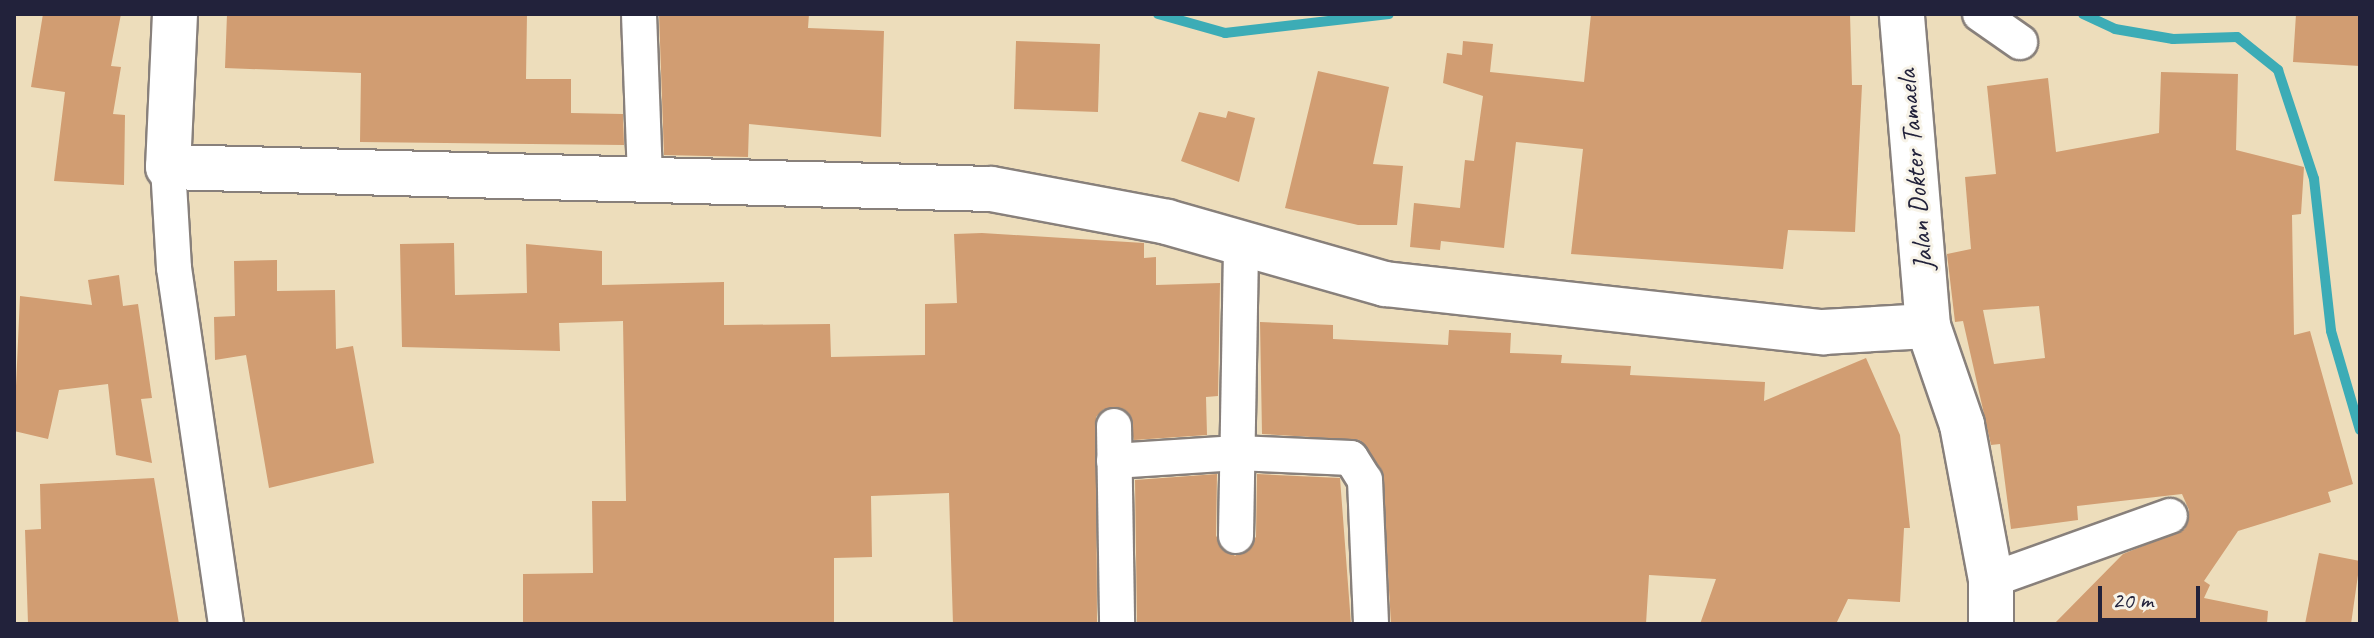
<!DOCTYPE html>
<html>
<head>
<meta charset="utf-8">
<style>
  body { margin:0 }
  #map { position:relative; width:2374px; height:638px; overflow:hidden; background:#edddbb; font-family:Caveat,sans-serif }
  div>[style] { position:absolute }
  .stream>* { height:10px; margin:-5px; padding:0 5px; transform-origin:5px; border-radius:5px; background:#3cacb6 }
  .building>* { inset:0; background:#d19d72 }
  .roads { filter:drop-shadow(2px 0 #88807b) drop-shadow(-2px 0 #88807b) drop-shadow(0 2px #88807b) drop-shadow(0 -2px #88807b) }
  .minor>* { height:34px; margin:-17px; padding:0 17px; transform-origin:17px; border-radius:17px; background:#fff }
  .secondary>* { height:44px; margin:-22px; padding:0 22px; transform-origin:22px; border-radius:22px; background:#fff }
  .primary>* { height:44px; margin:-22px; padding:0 22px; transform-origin:22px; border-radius:22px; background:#fff }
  span { translate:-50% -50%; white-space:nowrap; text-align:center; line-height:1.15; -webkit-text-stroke:6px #f7f3e8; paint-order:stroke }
  .street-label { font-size:28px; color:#22223b }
  .frame { position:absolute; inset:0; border:16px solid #22223b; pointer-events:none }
  .scale { position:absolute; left:2098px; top:586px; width:102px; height:36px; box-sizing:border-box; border:4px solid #22223b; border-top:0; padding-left:10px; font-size:24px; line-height:28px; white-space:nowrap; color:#22223b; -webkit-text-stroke:6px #f7f3e8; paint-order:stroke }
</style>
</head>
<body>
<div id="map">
  <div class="stream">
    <div style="left:1158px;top:14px;width:70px;rotate:15.8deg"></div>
    <div style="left:1225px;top:33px;width:165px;rotate:-6.6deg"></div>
    <div style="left:2083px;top:14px;width:35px;rotate:25deg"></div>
    <div style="left:2115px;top:29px;width:59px;rotate:9.8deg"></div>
    <div style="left:2173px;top:39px;width:64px;rotate:-1.8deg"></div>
    <div style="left:2237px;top:37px;width:53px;rotate:38.8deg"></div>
    <div style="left:2278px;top:70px;width:115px;rotate:71.7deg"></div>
    <div style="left:2314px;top:179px;width:153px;rotate:83.6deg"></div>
    <div style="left:2331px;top:331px;width:103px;rotate:73.7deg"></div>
  </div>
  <div class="building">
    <div style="clip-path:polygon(43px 14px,121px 14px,111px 66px,121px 67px,113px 114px,125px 115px,124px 185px,54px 181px,65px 92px,31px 87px)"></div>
    <div style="clip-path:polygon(227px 14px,527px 14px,526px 79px,571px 79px,571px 113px,623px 114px,624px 145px,360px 142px,361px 73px,225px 68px)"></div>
    <div style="clip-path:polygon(659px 14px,809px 14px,808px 28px,884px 31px,881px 137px,749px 124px,748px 157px,664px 155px)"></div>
    <div style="clip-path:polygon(1591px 14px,1850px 14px,1852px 85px,1862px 85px,1855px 232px,1788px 230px,1783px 269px,1571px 254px,1583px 149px,1516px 142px,1504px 248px,1441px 241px,1440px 250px,1410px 247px,1414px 203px,1460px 208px,1465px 160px,1474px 161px,1483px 96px,1443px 83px,1447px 53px,1462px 55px,1463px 41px,1493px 44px,1490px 72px,1584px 82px)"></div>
    <div style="clip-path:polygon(2296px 14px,2360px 14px,2360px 66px,2293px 62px)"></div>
    <div style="clip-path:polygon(1016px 41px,1100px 44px,1098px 112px,1014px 109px)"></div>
    <div style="clip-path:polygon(1318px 71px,1389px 87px,1373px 164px,1403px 166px,1397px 225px,1358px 225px,1285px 208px)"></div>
    <div style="clip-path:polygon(evenodd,2161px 72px,2238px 74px,2236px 150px,2304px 167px,2301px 214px,2292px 215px,2294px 335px,2310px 331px,2353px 484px,2328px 492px,2331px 502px,2238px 531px,2204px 581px,2210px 585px,2204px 598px,2268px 611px,2267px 624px,2054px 624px,2123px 554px,2185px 529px,2189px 510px,2182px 494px,2077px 506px,2078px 520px,2011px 529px,2000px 444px,1991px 445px,1963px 321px,1955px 322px,1947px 254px,1971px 249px,1965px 177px,1996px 174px,1987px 86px,2048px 78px,2056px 152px,2159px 133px,2161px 72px,2039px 306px,2045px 358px,1994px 364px,1983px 310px,2039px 306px)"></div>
    <div style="clip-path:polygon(1228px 111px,1255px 118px,1239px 182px,1181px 161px,1199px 112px,1226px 118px)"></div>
    <div style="clip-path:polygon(982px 233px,1144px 243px,1144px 258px,1156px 257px,1156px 285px,1220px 283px,1218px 396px,1206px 397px,1207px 435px,1134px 440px,1124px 409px,1104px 409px,1096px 417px,1097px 624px,953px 624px,949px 493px,871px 496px,872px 557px,834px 558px,834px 624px,523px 624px,523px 574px,593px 573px,592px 501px,626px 501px,623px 321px,559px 323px,560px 351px,402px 347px,400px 244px,454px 243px,455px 295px,527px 293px,526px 244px,602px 251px,602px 285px,724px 282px,724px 325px,830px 324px,831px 357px,925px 355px,925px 304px,957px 303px,954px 234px)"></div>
    <div style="clip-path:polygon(277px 260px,277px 291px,335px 290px,336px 349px,353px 346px,374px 463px,269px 488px,246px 355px,215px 360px,214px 317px,235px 316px,234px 261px)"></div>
    <div style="clip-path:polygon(119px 275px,123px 306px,138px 304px,152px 398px,141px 399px,152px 463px,116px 455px,108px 384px,59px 390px,48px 439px,14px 431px,20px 296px,92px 305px,88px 280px)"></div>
    <div style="clip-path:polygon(1260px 322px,1333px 325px,1333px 339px,1448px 345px,1449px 330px,1511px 333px,1510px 353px,1562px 355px,1561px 363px,1631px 366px,1630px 375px,1765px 382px,1764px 401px,1866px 358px,1900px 435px,1910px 528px,1904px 528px,1900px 602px,1848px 599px,1836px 624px,1700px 624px,1716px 579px,1649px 575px,1646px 624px,1391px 624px,1382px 470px,1360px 440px,1262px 434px)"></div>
    <div style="clip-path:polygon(1217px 474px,1216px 536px,1235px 556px,1256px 537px,1257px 474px,1340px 478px,1351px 624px,1137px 624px,1135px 480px)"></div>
    <div style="clip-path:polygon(154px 478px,179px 624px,28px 624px,25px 530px,41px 529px,40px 484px)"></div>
    <div style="clip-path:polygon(2319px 553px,2360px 561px,2351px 624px,2305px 624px)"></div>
  </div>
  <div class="roads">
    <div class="minor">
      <div style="left:639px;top:14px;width:167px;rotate:87.9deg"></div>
      <div style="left:1980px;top:14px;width:49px;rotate:35deg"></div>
      <div style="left:168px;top:167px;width:101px;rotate:86.6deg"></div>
      <div style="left:174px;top:268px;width:360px;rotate:81.7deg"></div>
      <div style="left:1114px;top:426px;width:198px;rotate:89.1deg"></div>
      <div style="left:1114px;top:461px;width:123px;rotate:-3.7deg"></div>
      <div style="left:1237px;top:453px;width:114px;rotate:2.5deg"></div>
      <div style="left:1351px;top:458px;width:26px;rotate:58deg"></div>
      <div style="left:1365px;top:480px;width:144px;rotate:87.6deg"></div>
      <div style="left:1236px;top:536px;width:289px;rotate:-89deg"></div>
      <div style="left:1991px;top:580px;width:190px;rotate:-19.7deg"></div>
    </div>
    <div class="secondary">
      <div style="left:1928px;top:326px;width:105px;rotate:71deg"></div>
      <div style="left:1962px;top:425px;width:158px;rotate:79.4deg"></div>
      <div style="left:1991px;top:580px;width:44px;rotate:90deg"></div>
    </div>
    <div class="primary">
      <div style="left:175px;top:14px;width:153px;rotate:92.6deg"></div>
      <div style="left:168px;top:167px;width:823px;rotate:1.53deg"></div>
      <div style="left:991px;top:189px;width:179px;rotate:10.6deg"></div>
      <div style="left:1167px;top:222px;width:227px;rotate:15.9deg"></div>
      <div style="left:1385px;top:284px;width:441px;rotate:6.3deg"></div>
      <div style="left:1823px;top:332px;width:105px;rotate:-3.3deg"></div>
      <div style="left:1928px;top:326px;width:313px;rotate:-94.8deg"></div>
    </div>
  </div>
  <div class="street-label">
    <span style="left:1915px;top:170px;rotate:-95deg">Jalan Dokter Tamaela</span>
  </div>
  <div class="frame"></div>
  <div class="scale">20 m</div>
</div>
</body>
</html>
